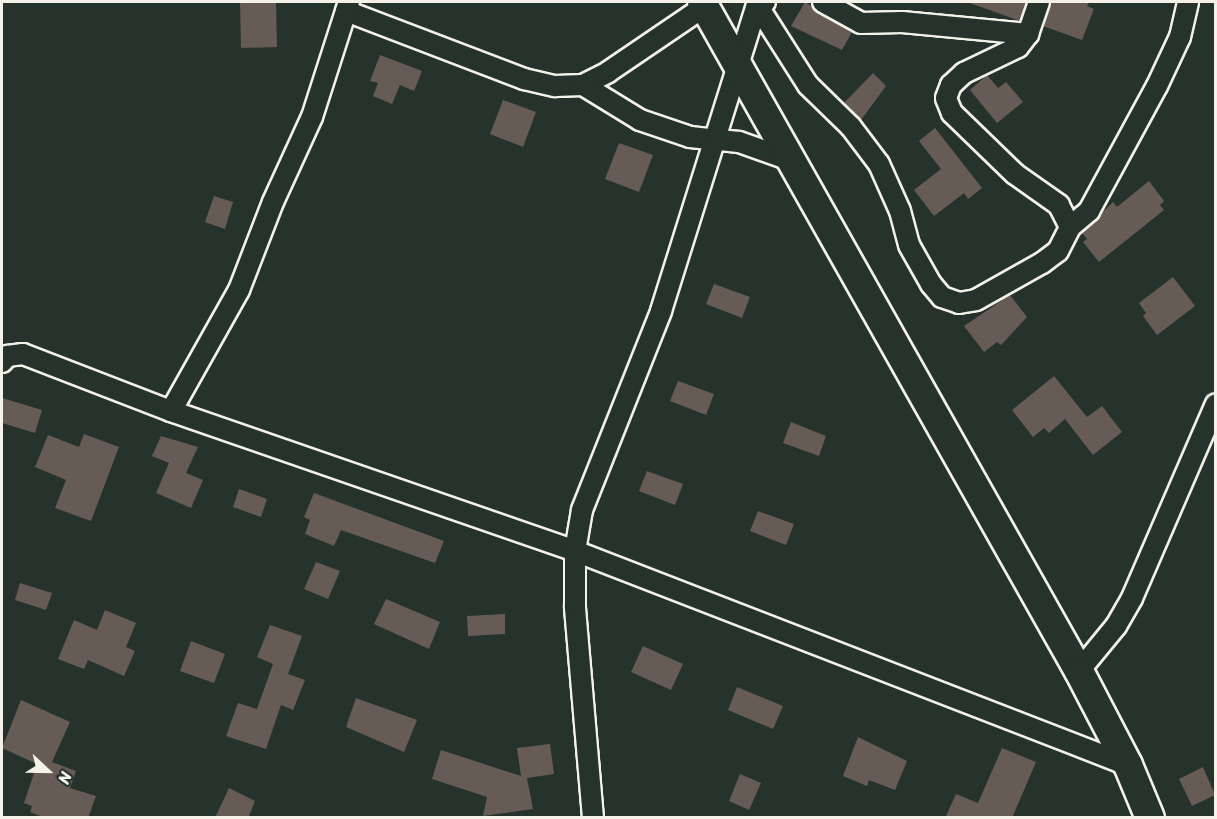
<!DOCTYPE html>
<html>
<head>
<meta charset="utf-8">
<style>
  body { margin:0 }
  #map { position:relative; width:1217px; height:819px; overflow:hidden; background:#26332d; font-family:Sriracha,sans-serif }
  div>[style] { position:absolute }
  .building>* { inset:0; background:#665b55 }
  .roads { filter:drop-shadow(2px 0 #f4f1e8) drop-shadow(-2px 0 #f4f1e8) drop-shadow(0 2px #f4f1e8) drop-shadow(0 -2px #f4f1e8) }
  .street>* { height:20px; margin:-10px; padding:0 10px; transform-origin:10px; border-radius:10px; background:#26332d }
  .secondary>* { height:28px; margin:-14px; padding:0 14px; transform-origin:14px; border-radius:14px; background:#26332d }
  span { translate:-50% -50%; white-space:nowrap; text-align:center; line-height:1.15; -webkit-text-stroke:4.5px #26332d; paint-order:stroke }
  .frame { position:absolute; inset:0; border:3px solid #f4f1e8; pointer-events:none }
  .north { position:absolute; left:18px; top:741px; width:60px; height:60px; -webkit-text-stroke:4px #26332d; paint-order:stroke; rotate:112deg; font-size:16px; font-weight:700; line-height:24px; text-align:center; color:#f4f1e8 }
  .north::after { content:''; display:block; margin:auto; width:21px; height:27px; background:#f4f1e8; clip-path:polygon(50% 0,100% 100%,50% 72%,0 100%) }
</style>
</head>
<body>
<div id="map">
  <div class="building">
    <div style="clip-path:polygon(240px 2px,276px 2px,277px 47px,241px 48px)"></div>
    <div style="clip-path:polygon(805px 2px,852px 32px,842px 50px,791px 26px)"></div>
    <div style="clip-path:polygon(967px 2px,1026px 2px,1020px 21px)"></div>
    <div style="clip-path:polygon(1051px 2px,1089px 2px,1087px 6px,1094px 9px,1082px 40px,1043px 26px)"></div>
    <div style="clip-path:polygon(380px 55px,422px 71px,414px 91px,400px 85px,392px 104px,373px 96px,378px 83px,370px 81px)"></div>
    <div style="clip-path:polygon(873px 73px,886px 86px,861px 120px,844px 103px)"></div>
    <div style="clip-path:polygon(987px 75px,998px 88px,1006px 82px,1023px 102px,997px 123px,970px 90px)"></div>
    <div style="clip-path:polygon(503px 100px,536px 112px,523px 147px,490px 134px)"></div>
    <div style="clip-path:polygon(935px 128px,982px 188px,968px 199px,964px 193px,934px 216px,914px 190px,941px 169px,919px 141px)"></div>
    <div style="clip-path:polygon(619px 143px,653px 155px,639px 192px,605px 179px)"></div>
    <div style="clip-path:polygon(1149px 181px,1164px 201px,1160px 205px,1164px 210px,1099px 262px,1083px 242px,1087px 239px,1082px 233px,1113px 202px,1117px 207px)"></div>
    <div style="clip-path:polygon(214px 196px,233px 202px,225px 229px,205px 222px)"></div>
    <div style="clip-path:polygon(1173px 277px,1195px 306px,1157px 335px,1143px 316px,1146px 313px,1139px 303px)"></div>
    <div style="clip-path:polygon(714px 284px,750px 297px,742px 318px,706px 304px)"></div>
    <div style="clip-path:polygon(1010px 295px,1027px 317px,1001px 345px,997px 342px,984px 352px,964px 326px)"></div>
    <div style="clip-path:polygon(1054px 376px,1087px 417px,1102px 406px,1122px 432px,1093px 455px,1065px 419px,1049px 433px,1044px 428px,1033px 437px,1012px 410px)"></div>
    <div style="clip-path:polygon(678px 381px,714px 394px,706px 415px,670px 401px)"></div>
    <div style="clip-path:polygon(2px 398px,42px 410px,35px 433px,2px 423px)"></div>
    <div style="clip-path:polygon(791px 422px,826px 436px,819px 456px,783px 443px)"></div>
    <div style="clip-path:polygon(84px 434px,119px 447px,91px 521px,55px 508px,66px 480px,35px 467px,48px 435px,79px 447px)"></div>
    <div style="clip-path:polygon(161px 436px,198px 447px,186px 473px,203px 480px,191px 508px,156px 493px,169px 463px,152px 456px)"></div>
    <div style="clip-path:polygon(647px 471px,683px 484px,675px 505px,639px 491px)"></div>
    <div style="clip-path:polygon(239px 489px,267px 499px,261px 517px,233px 507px)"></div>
    <div style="clip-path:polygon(314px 493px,444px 541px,435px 563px,341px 530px,334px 546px,305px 534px,310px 520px,304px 517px)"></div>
    <div style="clip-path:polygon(758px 511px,794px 524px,786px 545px,750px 531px)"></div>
    <div style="clip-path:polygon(316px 562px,340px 571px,328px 599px,304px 589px)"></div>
    <div style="clip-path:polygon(20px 583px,52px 593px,46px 610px,15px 600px)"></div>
    <div style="clip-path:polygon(386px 599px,440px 622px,429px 649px,374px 624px)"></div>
    <div style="clip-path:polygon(105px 610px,136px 623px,126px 647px,135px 651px,124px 676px,88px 660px,84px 669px,58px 659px,74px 620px,97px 630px)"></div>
    <div style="clip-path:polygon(505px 614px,505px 634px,468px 636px,467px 616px)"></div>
    <div style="clip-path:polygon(270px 625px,302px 636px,288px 674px,305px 680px,293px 710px,281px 705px,266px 749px,226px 736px,238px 703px,257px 709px,273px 664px,257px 657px)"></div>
    <div style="clip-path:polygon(191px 641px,225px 654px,214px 683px,180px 671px)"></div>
    <div style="clip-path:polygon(643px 646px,683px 664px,671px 690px,631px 672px)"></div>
    <div style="clip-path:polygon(737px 687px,783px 706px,773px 729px,728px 710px)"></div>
    <div style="clip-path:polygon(356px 698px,417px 720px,404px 752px,346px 727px)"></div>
    <div style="clip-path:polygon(21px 700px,70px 722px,52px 762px,76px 771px,70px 788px,96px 796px,88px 818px,45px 818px,30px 812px,32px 806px,24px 803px,37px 764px,2px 748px)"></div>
    <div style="clip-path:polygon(858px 737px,907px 761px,895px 790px,869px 780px,867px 786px,843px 776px)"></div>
    <div style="clip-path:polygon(550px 744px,554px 774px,527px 778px,533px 809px,483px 816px,487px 797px,432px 779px,441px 750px,521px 776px,517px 748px)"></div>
    <div style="clip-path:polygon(1002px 748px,1036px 762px,1012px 818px,945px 818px,956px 794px,978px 803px)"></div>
    <div style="clip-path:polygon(1203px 767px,1215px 795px,1192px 806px,1179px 779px)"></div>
    <div style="clip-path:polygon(740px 774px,761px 783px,749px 810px,729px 801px)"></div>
    <div style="clip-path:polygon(229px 788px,255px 801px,248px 818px,215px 818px)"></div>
  </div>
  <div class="roads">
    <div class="street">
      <div style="left:765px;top:2px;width:9px;rotate:159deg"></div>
      <div style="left:757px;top:5px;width:95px;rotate:57.5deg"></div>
      <div style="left:808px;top:85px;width:60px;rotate:44.3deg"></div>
      <div style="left:851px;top:127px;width:46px;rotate:52.9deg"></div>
      <div style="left:879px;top:164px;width:51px;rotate:65.9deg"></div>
      <div style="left:900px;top:211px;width:35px;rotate:75deg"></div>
      <div style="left:909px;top:245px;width:45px;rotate:60.6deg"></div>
      <div style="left:931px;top:284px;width:17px;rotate:50deg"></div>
      <div style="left:942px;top:297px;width:18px;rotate:19deg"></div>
      <div style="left:959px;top:303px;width:17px;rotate:-10deg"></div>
      <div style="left:976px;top:300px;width:76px;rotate:-29.3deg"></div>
      <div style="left:1042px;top:263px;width:20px;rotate:-37deg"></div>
      <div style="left:1058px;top:251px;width:27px;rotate:-63deg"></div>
      <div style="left:1070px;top:227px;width:25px;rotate:-117deg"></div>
      <div style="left:1059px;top:205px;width:54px;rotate:-144.8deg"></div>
      <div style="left:1015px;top:174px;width:88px;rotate:-135.9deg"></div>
      <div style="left:952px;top:113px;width:16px;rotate:-112deg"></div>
      <div style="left:946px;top:98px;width:14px;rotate:-69deg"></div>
      <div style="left:951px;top:85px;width:18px;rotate:-43deg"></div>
      <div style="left:964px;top:73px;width:60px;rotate:-25.7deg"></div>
      <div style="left:1018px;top:47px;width:16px;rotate:-52deg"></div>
      <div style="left:1028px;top:34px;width:34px;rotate:-71deg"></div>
      <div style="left:823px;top:2px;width:43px;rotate:28.9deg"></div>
      <div style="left:861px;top:23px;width:41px;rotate:-1.4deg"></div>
      <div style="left:902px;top:22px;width:127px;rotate:5.4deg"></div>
      <div style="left:346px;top:11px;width:191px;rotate:20.9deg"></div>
      <div style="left:524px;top:79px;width:32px;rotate:13deg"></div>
      <div style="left:555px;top:86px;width:28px;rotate:-2deg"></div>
      <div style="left:583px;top:85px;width:28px;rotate:-27deg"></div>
      <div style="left:608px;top:72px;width:117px;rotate:-34.2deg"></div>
      <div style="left:583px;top:85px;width:67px;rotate:31.6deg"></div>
      <div style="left:640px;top:120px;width:53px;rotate:18.8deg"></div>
      <div style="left:690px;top:137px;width:49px;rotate:5.8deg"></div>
      <div style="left:739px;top:142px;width:57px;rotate:19.4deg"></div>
      <div style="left:1070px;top:227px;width:25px;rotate:-40deg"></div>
      <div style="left:1089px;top:211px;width:142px;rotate:-61.5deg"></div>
      <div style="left:1157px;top:86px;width:54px;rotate:-64.9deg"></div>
      <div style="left:1180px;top:37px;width:36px;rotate:-77deg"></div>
      <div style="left:2px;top:362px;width:8px;rotate:-50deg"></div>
      <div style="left:7px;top:356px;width:16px;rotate:-7deg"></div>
      <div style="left:23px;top:354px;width:159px;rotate:21.1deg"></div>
      <div style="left:171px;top:411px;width:428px;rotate:19.1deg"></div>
      <div style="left:575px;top:551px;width:593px;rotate:21.16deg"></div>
      <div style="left:171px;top:411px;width:139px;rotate:-60.7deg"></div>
      <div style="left:239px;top:290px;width:94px;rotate:-68.9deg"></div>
      <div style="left:273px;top:202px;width:94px;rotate:-65.4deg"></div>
      <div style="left:312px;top:117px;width:121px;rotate:-72.2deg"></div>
      <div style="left:1079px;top:671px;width:58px;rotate:-50.6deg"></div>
      <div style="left:1116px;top:626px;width:32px;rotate:-60deg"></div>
      <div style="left:1132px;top:598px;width:211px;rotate:-66.6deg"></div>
      <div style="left:593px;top:818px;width:213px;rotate:-94.9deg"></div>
      <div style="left:575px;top:606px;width:55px;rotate:-90deg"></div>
      <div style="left:575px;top:551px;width:42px;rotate:-80.3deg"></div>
      <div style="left:582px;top:510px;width:214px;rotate:-68.3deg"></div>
      <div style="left:661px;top:311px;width:324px;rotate:-72.6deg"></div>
    </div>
    <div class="secondary">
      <div style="left:702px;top:2px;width:768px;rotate:60.6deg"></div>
      <div style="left:1079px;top:671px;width:106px;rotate:62.5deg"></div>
      <div style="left:1128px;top:765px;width:57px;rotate:67.5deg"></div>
    </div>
  </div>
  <div class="frame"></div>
  <div class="north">N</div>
</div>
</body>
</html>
